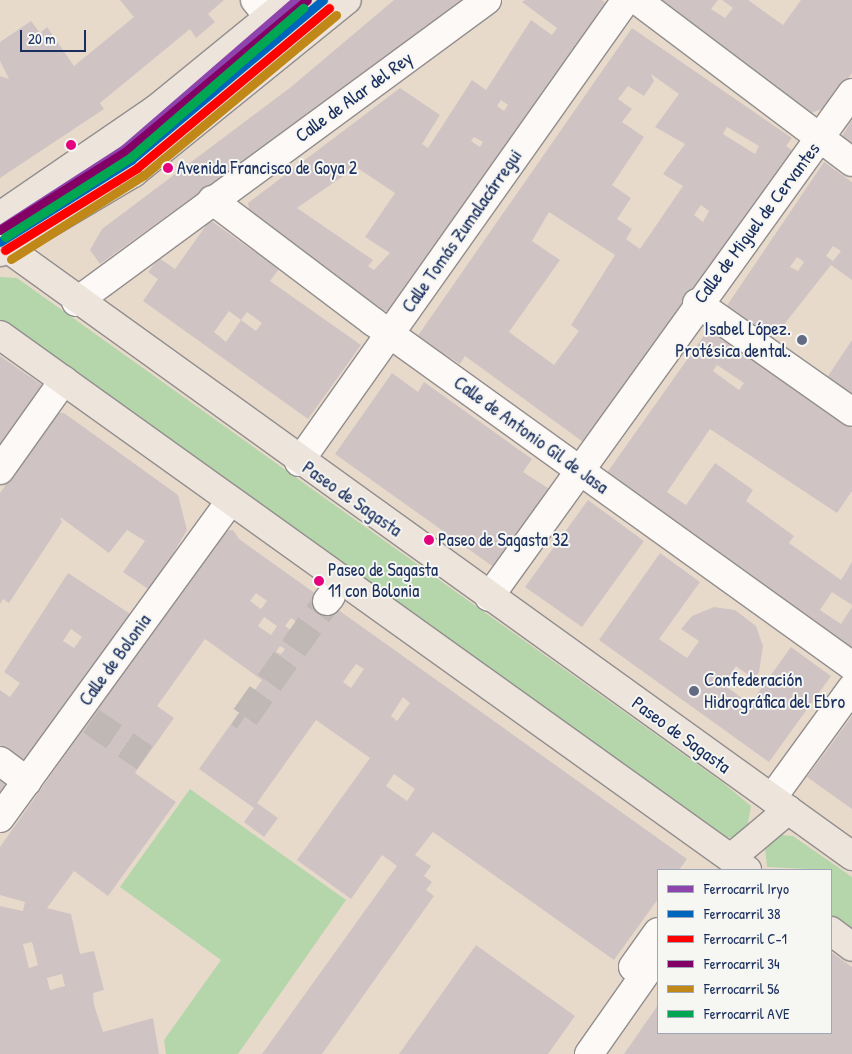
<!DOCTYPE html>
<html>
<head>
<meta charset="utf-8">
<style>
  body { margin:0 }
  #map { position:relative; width:852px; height:1054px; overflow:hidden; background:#e8dacb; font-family:"Patrick Hand",sans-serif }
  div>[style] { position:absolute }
  .green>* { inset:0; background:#b4d6aa }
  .building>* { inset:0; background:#d0c3c3 }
  .minor-tunnel>* { height:28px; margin-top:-14px; transform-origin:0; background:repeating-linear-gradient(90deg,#bfb8b5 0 28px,transparent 0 42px) }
  .roads { filter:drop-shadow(1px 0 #928e8e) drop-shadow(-1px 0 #928e8e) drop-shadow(0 1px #928e8e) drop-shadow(0 -1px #928e8e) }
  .minor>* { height:28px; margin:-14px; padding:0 14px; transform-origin:14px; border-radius:14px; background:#fcf9f7 }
  .major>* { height:28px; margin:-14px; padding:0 14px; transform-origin:14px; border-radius:14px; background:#ede4dc }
  .rail-1>* { height:9px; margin:-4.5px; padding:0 4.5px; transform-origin:4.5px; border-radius:4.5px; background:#8e44ad }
  .rail-2>* { height:9px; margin:-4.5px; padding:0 4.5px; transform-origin:4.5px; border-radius:4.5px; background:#0065bd }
  .rail-3>* { height:9px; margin:-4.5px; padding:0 4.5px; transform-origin:4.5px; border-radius:4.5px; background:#f00 }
  .rail-4>* { height:9px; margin:-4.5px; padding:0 4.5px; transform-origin:4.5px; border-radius:4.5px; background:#830065 }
  .rail-5>* { height:9px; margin:-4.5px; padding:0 4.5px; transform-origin:4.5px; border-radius:4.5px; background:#c08818 }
  .rail-6>* { height:9px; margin:-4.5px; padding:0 4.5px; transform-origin:4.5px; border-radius:4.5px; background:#00a651 }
  .dots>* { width:14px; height:14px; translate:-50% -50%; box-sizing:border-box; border:2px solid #f6f6f2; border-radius:50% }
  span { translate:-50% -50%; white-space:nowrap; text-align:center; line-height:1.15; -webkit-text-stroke:4px #f6f6f2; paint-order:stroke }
  .bus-label { font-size:18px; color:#1b2f5e }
  .left { translate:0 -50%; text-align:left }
  .street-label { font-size:19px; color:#1b2f5e }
  .poi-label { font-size:19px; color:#1b2f5e }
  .right { translate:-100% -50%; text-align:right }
  .legend { position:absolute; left:657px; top:869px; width:175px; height:165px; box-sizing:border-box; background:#f6f6f2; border:1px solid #9ea6b7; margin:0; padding:6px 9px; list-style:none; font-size:15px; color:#1b2f5e }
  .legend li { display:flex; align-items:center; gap:10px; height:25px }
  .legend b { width:25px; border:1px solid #9ea6b7 }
  .scale { position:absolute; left:20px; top:30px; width:66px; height:22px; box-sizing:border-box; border:2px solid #1b2f5e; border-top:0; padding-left:6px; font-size:15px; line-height:18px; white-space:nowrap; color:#1b2f5e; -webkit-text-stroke:4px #f6f6f2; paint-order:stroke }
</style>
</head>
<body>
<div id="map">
  <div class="green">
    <div style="clip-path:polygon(0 277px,17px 278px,722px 782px,751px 806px,747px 828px,736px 837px,723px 838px,0 324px)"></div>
    <div style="clip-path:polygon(190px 789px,346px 900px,238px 1054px,166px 1054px,164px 1040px,221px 960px,120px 887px)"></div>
    <div style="clip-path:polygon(781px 835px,793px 836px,852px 877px,852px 931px,831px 916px,831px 870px,767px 867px,765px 847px)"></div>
  </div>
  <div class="building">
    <div style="clip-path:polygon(120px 0,224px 0,208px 14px,215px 22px,196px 38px,190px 29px,100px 103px,104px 109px,0 178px,0 76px,9px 79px,0 61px,0 42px,31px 21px,40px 33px,47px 27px,74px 66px,134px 17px)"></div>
    <div style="clip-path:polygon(394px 0,467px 0,100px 264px,90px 250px,102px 229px,291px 87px)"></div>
    <div style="clip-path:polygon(evenodd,525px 0,602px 0,609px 5px,398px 308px,377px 313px,252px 226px,248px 203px,400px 88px,440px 115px,422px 144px,428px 148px,472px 80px,486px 90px,531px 20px,552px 35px,557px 28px,522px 2px,525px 0,501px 100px,508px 105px,504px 111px,497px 106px,501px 100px,525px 0,474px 137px,483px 142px,480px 147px,471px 141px,474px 137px,525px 0,356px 167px,395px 193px,365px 237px,390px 253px,374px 270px,368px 266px,373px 260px,297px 208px,356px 167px)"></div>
    <div style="clip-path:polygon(654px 0,718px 0,711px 9px,725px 18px,733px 8px,722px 0,748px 0,783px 25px,801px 0,852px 0,852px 73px,828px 107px,811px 113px)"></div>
    <div style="clip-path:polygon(evenodd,632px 28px,792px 138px,786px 146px,796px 153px,583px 442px,465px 356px,460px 364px,417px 337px,632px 28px,651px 74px,679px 94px,655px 127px,685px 144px,663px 174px,683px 186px,640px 249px,626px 239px,632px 229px,617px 219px,631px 198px,612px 185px,644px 137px,622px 122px,632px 109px,618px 99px,628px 86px,644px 96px,654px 81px,651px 74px,632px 28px,727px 127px,759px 146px,755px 154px,723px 134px,727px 127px,632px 28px,701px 205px,709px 211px,703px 222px,694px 215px,701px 205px,632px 28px,549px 212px,615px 255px,571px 325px,579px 331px,554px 365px,509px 332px,560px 260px,532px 241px,549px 212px)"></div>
    <div style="clip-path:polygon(852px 120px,852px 143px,842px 136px)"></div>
    <div style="clip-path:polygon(evenodd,824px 162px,852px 182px,852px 280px,831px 265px,771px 341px,724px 310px,824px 162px,833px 246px,841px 251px,833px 261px,826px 256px,833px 246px,824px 162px,797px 257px,804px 262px,798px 271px,790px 267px,797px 257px)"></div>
    <div style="clip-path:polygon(evenodd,210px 220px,279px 269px,270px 281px,361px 345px,308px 419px,143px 301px,158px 279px,148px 272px,159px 258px,175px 269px,210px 220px,229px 311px,241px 320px,247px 312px,262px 323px,256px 331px,241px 320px,226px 342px,214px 332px,229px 311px)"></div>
    <div style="clip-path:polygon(evenodd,708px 330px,852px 428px,852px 491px,837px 513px,710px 429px,667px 492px,686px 505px,715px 463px,753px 490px,746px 501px,794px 536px,789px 543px,841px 580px,852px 562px,852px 605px,832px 592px,820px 610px,841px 624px,852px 607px,852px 653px,604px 477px,708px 330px,717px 365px,744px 383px,739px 390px,713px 371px,717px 365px)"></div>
    <div style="clip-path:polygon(852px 340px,852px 396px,826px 379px)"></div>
    <div style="clip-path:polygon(0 356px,42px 385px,0 446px)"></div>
    <div style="clip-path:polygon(392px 373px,418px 392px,424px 382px,532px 459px,523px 472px,551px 490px,495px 568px,335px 454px)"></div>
    <div style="clip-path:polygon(56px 413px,64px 413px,178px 495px,187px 530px,151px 591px,123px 572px,145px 541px,127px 530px,109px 553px,60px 517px,62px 522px,9px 603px,3px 599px,0 604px,0 493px)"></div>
    <div style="clip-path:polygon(588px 500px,644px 541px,582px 627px,525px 587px)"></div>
    <div style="clip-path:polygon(evenodd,233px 530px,239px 539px,687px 859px,679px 870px,658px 870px,658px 899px,614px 960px,433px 832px,415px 855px,431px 866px,424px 876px,432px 882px,426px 890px,434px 896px,322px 1054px,262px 1054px,397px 866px,382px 855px,351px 899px,297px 860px,370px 758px,316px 720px,257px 803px,278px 818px,264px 837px,244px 822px,254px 808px,199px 769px,262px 680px,205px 639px,157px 706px,174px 718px,135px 773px,176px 802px,108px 896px,74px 871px,47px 908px,71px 914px,80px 954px,94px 951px,104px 990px,93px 993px,94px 1005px,103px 1032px,153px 1018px,159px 1054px,0 1054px,0 906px,23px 911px,25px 902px,0 895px,0 847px,223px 531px,233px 530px,256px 593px,267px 601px,261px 609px,250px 601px,256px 593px,233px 530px,264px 617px,277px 626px,271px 635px,258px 626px,264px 617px,233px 530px,291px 618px,302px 626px,296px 634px,285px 626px,291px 618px,233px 530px,280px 646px,285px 649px,281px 654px,276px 652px,280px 646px,233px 530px,356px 664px,364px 669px,351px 688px,343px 682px,356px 664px,233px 530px,403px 697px,410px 703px,397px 721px,391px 716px,403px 697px,233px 530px,394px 774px,415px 789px,407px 801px,386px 786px,394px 774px,233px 530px,32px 942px,38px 965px,29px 968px,23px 944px,32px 942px,233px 530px,62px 974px,65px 986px,50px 990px,47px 978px,62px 974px)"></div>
    <div style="clip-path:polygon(660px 553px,700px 582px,659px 639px,687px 658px,699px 641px,681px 629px,692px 616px,714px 607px,735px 610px,756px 626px,763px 646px,759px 672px,754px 679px,736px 666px,724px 685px,750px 704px,791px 647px,831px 676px,769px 762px,599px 640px)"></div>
    <div style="clip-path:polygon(evenodd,68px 573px,132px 615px,30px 759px,20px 760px,0 745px,0 690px,10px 697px,20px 683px,4px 672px,68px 573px,71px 629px,82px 637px,74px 648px,63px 641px,71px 629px)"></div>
    <div style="clip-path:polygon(852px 716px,852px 809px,807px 777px)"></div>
    <div style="clip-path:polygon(0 772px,6px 786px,0 795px)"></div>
    <div style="clip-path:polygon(476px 945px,575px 1016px,548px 1054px,399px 1054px)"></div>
    <div style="clip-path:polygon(831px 952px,852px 967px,852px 1054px,624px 1054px,658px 1005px,658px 1033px,831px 1033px)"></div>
  </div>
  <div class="minor-tunnel">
    <div style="left:239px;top:713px;width:7px;rotate:34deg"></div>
    <div style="left:245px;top:717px;width:142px;rotate:-54.7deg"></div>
    <div style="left:91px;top:721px;width:65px;rotate:34.4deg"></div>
  </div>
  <div class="roads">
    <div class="minor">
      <div style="left:255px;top:0;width:22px;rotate:51deg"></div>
      <div style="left:637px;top:0;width:269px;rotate:37deg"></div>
      <div style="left:212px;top:200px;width:201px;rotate:37.1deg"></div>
      <div style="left:372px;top:321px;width:591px;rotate:35.71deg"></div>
      <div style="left:76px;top:302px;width:510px;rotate:-36.31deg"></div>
      <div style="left:697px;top:303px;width:189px;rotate:35.1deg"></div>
      <div style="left:299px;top:462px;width:566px;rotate:-54.71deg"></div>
      <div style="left:0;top:470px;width:110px;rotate:-54.6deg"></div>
      <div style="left:489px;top:597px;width:621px;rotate:-54.24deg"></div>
      <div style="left:327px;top:601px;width:6px;rotate:-51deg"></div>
      <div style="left:0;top:761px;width:34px;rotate:37deg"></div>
      <div style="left:772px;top:798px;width:136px;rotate:-54deg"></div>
      <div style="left:0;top:818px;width:392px;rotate:-54deg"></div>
      <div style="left:633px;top:967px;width:43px;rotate:-54.5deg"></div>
      <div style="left:589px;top:1054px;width:120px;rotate:-54.9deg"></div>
    </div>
    <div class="major">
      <div style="left:0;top:216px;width:188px;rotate:-34.4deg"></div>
      <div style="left:155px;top:110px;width:174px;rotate:-39.2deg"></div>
      <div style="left:0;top:243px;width:1050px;rotate:35.73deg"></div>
      <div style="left:0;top:252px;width:155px;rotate:-30.7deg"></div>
      <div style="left:133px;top:173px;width:275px;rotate:-39deg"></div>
      <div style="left:0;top:335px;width:919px;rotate:35.61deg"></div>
      <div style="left:731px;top:858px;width:75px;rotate:-40.1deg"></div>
      <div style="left:831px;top:931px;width:26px;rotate:37deg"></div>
    </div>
  </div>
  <div class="rail-1">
    <div style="left:0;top:229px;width:148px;rotate:-32.8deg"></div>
    <div style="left:124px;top:149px;width:228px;rotate:-40.9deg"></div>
  </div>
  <div class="rail-2">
    <div style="left:0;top:242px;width:155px;rotate:-32deg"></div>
    <div style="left:131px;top:160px;width:250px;rotate:-39.8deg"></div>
  </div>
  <div class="rail-3">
    <div style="left:5px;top:250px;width:155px;rotate:-31.8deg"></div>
    <div style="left:137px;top:168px;width:250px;rotate:-39.8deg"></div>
  </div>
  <div class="rail-4">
    <div style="left:0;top:230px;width:147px;rotate:-32deg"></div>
    <div style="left:125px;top:152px;width:237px;rotate:-39.9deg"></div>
  </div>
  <div class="rail-5">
    <div style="left:11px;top:259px;width:157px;rotate:-32.3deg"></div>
    <div style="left:144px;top:175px;width:250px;rotate:-39.8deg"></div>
  </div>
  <div class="rail-6">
    <div style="left:5px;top:237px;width:149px;rotate:-32.4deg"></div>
    <div style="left:131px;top:157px;width:228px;rotate:-40.9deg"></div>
  </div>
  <div class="dots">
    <div style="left:71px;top:145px;background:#e5007d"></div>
    <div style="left:168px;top:168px;background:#e5007d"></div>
    <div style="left:802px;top:340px;background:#636b84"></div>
    <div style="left:429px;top:540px;background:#e5007d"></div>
    <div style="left:319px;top:581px;background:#e5007d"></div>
    <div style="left:694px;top:691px;background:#636b84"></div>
  </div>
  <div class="bus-label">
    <span class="left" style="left:177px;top:168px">Avenida Francisco de Goya 2</span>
    <span class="left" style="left:438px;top:540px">Paseo de Sagasta 32</span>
    <span class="left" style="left:328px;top:581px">Paseo de Sagasta<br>11 con Bolonia</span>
  </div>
  <div class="street-label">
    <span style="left:354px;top:97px;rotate:-36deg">Calle de Alar del Rey</span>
    <span style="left:757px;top:223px;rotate:-53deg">Calle de Miguel de Cervantes</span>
    <span style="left:462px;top:231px;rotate:-55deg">Calle Tomás Zumalacárregui</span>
    <span style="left:531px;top:435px;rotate:36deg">Calle de Antonio Gil de Jasa</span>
    <span style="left:352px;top:499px;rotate:35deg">Paseo de Sagasta</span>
    <span style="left:115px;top:660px;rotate:-54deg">Calle de Bolonia</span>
    <span style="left:681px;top:735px;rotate:36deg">Paseo de Sagasta</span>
  </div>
  <div class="poi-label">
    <span class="right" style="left:791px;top:340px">Isabel López.<br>Protésica dental.</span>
    <span class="left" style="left:704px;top:691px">Confederación<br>Hidrográfica del Ebro</span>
  </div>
  <ul class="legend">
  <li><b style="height:6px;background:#8e44ad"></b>Ferrocarril Iryo</li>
  <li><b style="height:6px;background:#0065bd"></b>Ferrocarril 38</li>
  <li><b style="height:6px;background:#f00"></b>Ferrocarril C-1</li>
  <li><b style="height:6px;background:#830065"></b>Ferrocarril 34</li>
  <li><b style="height:6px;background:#c08818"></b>Ferrocarril 56</li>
  <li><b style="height:6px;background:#00a651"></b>Ferrocarril AVE</li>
  </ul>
  <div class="scale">20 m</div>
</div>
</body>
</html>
